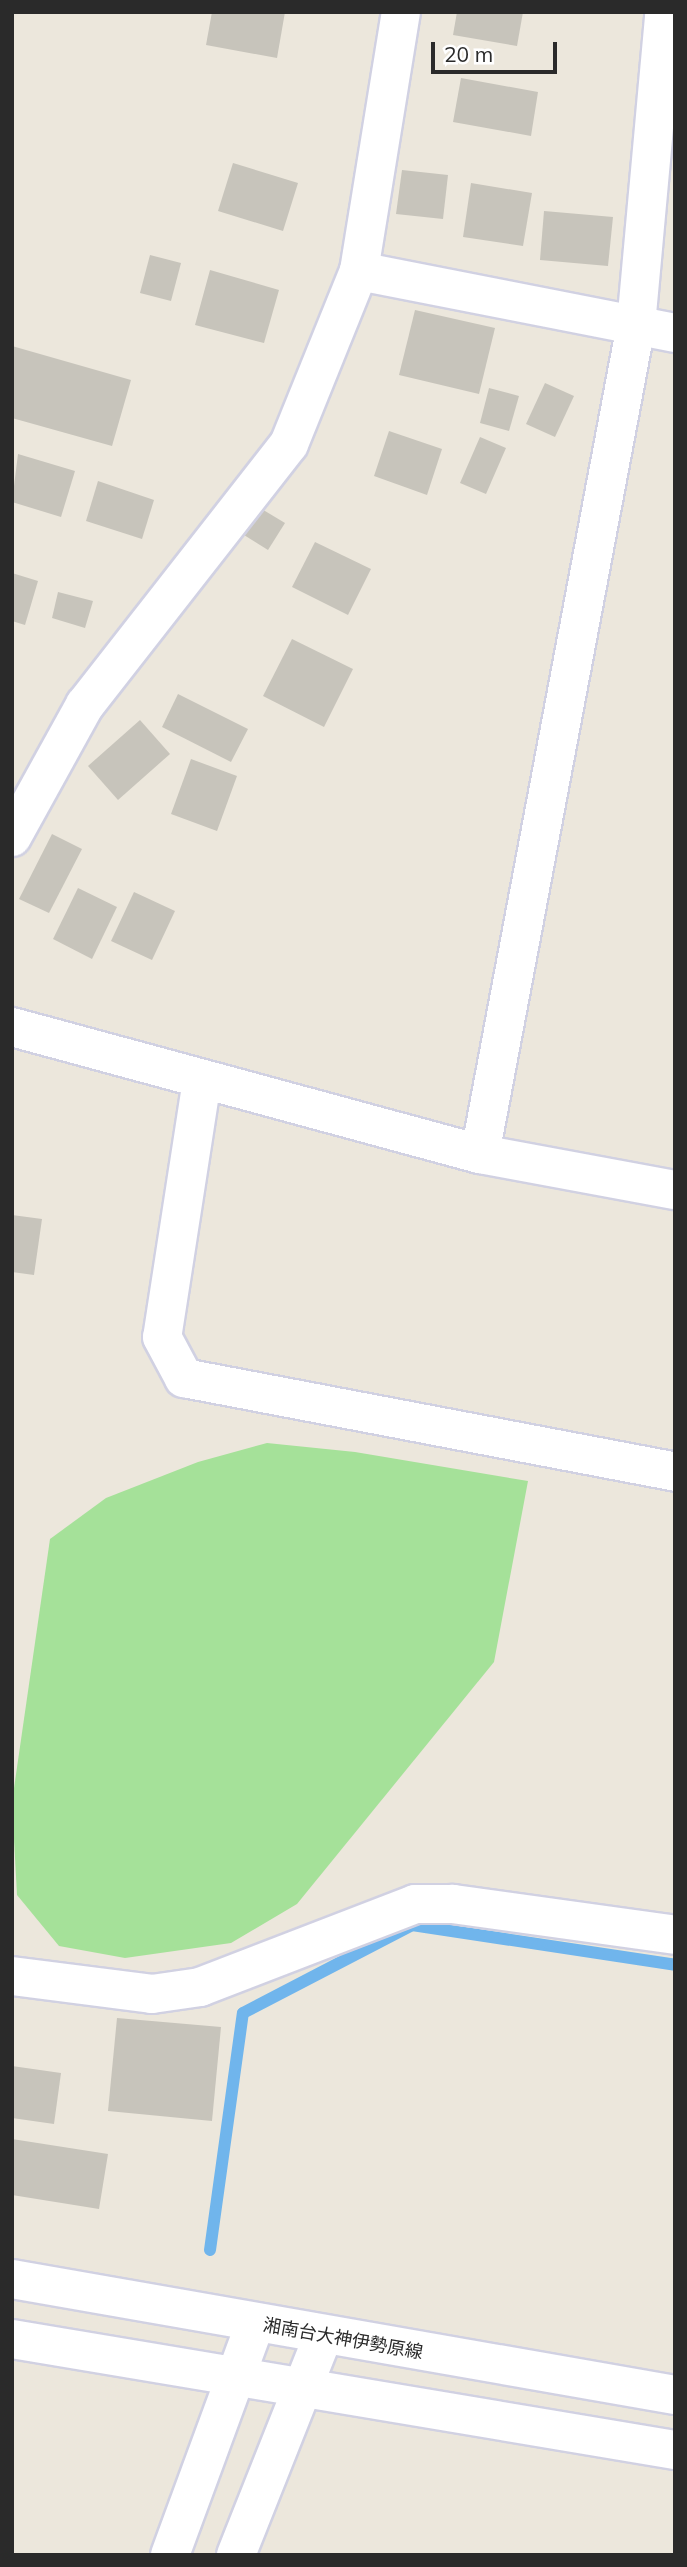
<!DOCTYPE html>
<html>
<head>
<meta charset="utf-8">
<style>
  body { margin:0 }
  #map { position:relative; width:687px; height:2567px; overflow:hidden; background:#ece7dc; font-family:Mulish,"Noto Sans JP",sans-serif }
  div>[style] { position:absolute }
  .green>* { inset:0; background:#a5e199 }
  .stream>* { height:12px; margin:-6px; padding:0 6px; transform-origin:6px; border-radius:6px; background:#70b5ec }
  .building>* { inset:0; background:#c7c4bb }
  .roads { filter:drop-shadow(2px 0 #d1d1e2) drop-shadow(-2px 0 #d1d1e2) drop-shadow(0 2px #d1d1e2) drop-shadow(0 -2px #d1d1e2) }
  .street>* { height:38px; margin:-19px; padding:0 19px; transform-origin:19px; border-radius:19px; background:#fff }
  .secondary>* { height:38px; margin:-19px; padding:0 19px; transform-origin:19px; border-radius:19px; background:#fff }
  span { translate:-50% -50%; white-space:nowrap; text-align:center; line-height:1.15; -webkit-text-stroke:5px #fff; paint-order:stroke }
  .street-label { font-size:18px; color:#2a2a2a }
  .frame { position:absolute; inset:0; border:14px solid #2a2a2a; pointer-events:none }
  .scale { position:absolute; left:431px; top:42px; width:126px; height:32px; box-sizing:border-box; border:4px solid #2a2a2a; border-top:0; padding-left:9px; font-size:21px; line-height:24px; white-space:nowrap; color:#2a2a2a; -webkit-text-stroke:5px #fff; paint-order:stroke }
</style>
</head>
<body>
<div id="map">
  <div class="green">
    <div style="clip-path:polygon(267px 1443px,355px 1452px,528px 1481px,494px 1662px,297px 1904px,231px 1943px,125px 1958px,59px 1946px,17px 1895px,12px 1802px,50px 1539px,106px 1498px,198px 1462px)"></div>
  </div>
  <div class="stream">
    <div style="left:210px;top:2250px;width:239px;rotate:-82.1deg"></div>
    <div style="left:243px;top:2013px;width:191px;rotate:-27.5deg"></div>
    <div style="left:412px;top:1925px;width:266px;rotate:8.6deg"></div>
  </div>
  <div class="building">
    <div style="clip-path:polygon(212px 12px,285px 12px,277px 58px,206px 45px)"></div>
    <div style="clip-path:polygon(457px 12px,523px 12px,517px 46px,453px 35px)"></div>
    <div style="clip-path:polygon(461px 78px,538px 92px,531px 136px,453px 122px)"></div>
    <div style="clip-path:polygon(233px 163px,298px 183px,283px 231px,218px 211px)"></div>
    <div style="clip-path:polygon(402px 170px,448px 175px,443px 219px,396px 214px)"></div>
    <div style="clip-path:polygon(471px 183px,532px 193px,523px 246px,463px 237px)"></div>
    <div style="clip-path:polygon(544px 211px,613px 217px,608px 266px,540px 260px)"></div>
    <div style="clip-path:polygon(150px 255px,181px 263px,171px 301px,140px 293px)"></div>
    <div style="clip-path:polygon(210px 270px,279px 290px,264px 343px,195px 325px)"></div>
    <div style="clip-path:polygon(415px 310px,495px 328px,479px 394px,399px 375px)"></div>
    <div style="clip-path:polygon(12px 346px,131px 380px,112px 446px,12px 418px)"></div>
    <div style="clip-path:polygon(545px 383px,574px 396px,555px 437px,526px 424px)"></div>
    <div style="clip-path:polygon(489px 388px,519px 396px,509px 431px,480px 423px)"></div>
    <div style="clip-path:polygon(389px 431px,442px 449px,427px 495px,374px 476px)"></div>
    <div style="clip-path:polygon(480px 437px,506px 448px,486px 494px,460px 483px)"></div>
    <div style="clip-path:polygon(18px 454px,75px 471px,61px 517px,12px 502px)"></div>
    <div style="clip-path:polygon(98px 481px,154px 500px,142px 539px,86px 521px)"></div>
    <div style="clip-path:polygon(260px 508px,285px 523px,268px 550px,244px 535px)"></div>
    <div style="clip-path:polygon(315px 542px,371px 569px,348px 615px,292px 587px)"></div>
    <div style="clip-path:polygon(12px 573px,38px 581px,25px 625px,12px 621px)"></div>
    <div style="clip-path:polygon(58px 592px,93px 601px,85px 628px,52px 618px)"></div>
    <div style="clip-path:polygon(292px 639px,353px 669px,324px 727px,263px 696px)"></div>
    <div style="clip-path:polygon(178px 694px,248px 729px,231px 762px,162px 727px)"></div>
    <div style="clip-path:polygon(140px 720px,170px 754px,118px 800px,88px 766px)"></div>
    <div style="clip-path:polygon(191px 759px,237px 776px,217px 831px,171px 814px)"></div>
    <div style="clip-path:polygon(52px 834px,82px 849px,49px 913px,19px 899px)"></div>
    <div style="clip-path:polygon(78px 888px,117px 907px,92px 959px,53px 939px)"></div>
    <div style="clip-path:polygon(134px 892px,175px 911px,152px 960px,111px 941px)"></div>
    <div style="clip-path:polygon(12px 1215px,42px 1219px,34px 1275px,12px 1272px)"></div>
    <div style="clip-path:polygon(117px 2018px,221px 2027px,212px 2121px,108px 2111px)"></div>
    <div style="clip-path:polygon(12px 2066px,61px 2073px,54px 2124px,12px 2118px)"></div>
    <div style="clip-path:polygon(12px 2139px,108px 2154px,99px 2209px,12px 2195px)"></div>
  </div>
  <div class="roads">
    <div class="street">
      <div style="left:359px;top:271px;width:322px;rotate:11.1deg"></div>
      <div style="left:12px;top:1027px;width:485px;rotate:15.2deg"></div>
      <div style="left:480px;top:1154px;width:198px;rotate:10.5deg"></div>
      <div style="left:202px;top:1080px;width:260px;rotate:98.8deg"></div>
      <div style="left:162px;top:1337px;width:47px;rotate:61.8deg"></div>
      <div style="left:184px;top:1378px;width:500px;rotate:10.8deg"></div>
      <div style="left:480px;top:1154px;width:844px;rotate:-79.34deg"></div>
      <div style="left:636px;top:325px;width:309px;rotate:-84.8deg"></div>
      <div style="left:664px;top:17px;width:7px;rotate:-45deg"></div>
      <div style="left:12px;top:1976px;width:141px;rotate:7.3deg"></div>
      <div style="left:152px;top:1994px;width:49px;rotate:-8.3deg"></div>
      <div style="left:200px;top:1987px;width:230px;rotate:-21.1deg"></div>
      <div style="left:415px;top:1904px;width:38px"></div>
      <div style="left:453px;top:1904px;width:224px;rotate:7.9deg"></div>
    </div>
    <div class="secondary">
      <div style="left:12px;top:837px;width:151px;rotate:-61.1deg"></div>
      <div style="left:85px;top:705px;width:331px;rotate:-52deg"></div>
      <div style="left:289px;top:444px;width:187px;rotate:-68deg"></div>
      <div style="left:359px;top:271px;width:262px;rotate:-80.8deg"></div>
      <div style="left:12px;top:2279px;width:673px;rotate:9.92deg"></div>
      <div style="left:12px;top:2339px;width:672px;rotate:9.5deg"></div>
      <div style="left:170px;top:2555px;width:246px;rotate:-69.8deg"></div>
      <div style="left:236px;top:2555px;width:236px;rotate:-68.3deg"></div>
    </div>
  </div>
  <div class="street-label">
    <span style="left:343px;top:2339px;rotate:10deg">湘南台大神伊勢原線</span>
  </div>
  <div class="frame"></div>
  <div class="scale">20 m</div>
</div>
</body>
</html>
